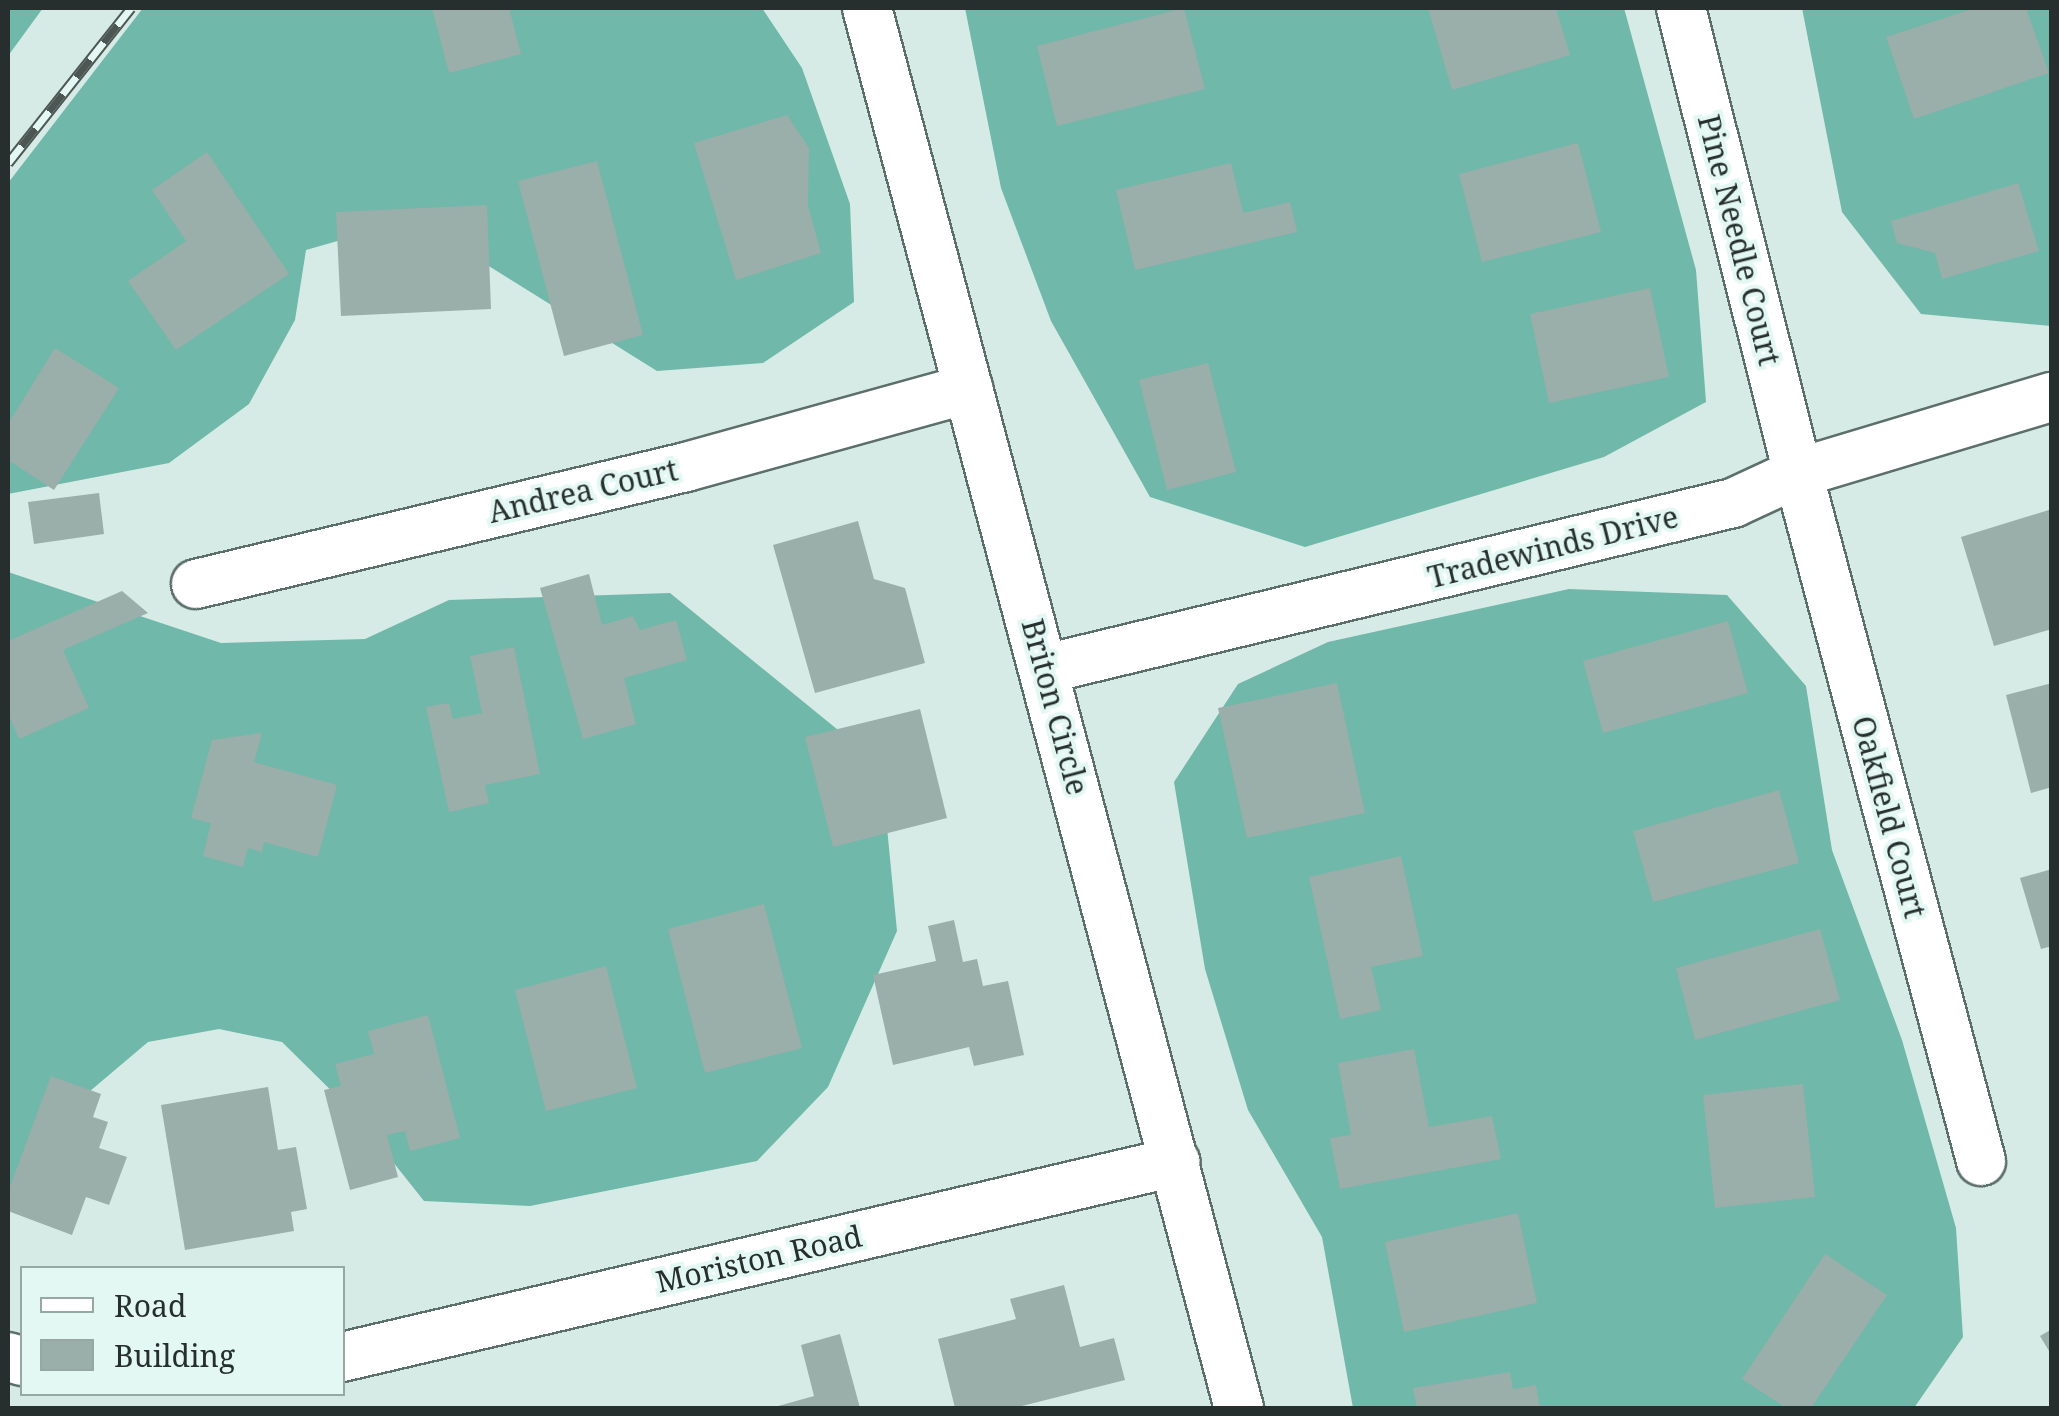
<!DOCTYPE html>
<html>
<head>
<meta charset="utf-8">
<style>
  body { margin:0 }
  #map { position:relative; width:2059px; height:1416px; overflow:hidden; background:#d6ebe6; font-family:"Noto Serif",serif }
  div>[style] { position:absolute }
  .forest>* { inset:0; background:#70b8aa }
  .building>* { inset:0; background:#9aaeaa }
  .roads { filter:drop-shadow(2px 0 #5d6f6b) drop-shadow(-2px 0 #5d6f6b) drop-shadow(0 2px #5d6f6b) drop-shadow(0 -2px #5d6f6b) }
  .street>* { height:48px; margin:-24px; padding:0 24px; transform-origin:24px; border-radius:24px; background:#fff }
  .rail>* { height:11px; margin-top:-5.5px; transform-origin:0; background:repeating-linear-gradient(90deg,#e3f8f3 0 22px,#4c5754 0 44px); box-sizing:border-box; border-block:2px solid #4c5754 }
  span { translate:-50% -50%; white-space:nowrap; text-align:center; line-height:1.15; -webkit-text-stroke:8px #e3f8f3; paint-order:stroke }
  .street-label { font-size:30px; color:#262f2d }
  .frame { position:absolute; inset:0; border:10px solid #262f2d; pointer-events:none }
  .legend { position:absolute; left:20px; top:1266px; width:325px; height:130px; box-sizing:border-box; background:#e3f8f3; border:2px solid #97a8a4; margin:0; padding:12px 18px; list-style:none; font-size:30px; color:#262f2d }
  .legend li { display:flex; align-items:center; gap:20px; height:50px }
  .legend b { width:50px; border:2px solid #97a8a4 }
</style>
</head>
<body>
<div id="map">
  <div class="forest">
    <div style="clip-path:polygon(8px 8px,43px 8px,8px 56px)"></div>
    <div style="clip-path:polygon(143px 8px,762px 8px,802px 68px,850px 204px,854px 302px,763px 363px,657px 371px,463px 250px,383px 228px,306px 250px,295px 320px,249px 404px,169px 463px,8px 494px,8px 183px)"></div>
    <div style="clip-path:polygon(965px 8px,1624px 8px,1696px 270px,1706px 402px,1604px 457px,1305px 547px,1150px 497px,1051px 321px,1001px 188px)"></div>
    <div style="clip-path:polygon(1802px 8px,2051px 8px,2051px 326px,1921px 314px,1842px 212px)"></div>
    <div style="clip-path:polygon(8px 572px,221px 643px,365px 639px,449px 600px,670px 593px,881px 765px,897px 931px,828px 1087px,757px 1161px,530px 1206px,424px 1201px,354px 1113px,282px 1042px,219px 1029px,148px 1042px,57px 1119px,8px 1200px)"></div>
    <div style="clip-path:polygon(1569px 589px,1727px 595px,1806px 686px,1832px 850px,1902px 1040px,1956px 1228px,1963px 1337px,1914px 1408px,1353px 1408px,1322px 1237px,1248px 1110px,1205px 969px,1174px 782px,1238px 684px,1328px 642px)"></div>
  </div>
  <div class="building">
    <div style="clip-path:polygon(432px 8px,509px 8px,521px 54px,449px 73px)"></div>
    <div style="clip-path:polygon(1184px 8px,1205px 89px,1057px 126px,1037px 46px)"></div>
    <div style="clip-path:polygon(1428px 8px,1556px 8px,1570px 55px,1452px 90px)"></div>
    <div style="clip-path:polygon(1975px 8px,2026px 8px,2049px 73px,1914px 119px,1886px 37px)"></div>
    <div style="clip-path:polygon(787px 115px,809px 148px,808px 206px,821px 253px,736px 280px,694px 143px)"></div>
    <div style="clip-path:polygon(1578px 143px,1601px 232px,1482px 262px,1459px 174px)"></div>
    <div style="clip-path:polygon(207px 152px,289px 274px,176px 350px,128px 281px,186px 241px,152px 190px)"></div>
    <div style="clip-path:polygon(597px 161px,643px 335px,564px 356px,518px 181px)"></div>
    <div style="clip-path:polygon(1231px 163px,1243px 213px,1290px 202px,1297px 232px,1135px 270px,1116px 190px)"></div>
    <div style="clip-path:polygon(2018px 183px,2039px 251px,1942px 279px,1935px 253px,1897px 243px,1891px 221px)"></div>
    <div style="clip-path:polygon(487px 205px,491px 309px,341px 316px,336px 212px)"></div>
    <div style="clip-path:polygon(1650px 288px,1669px 377px,1549px 403px,1530px 314px)"></div>
    <div style="clip-path:polygon(55px 348px,119px 388px,54px 490px,8px 460px,8px 424px)"></div>
    <div style="clip-path:polygon(1208px 363px,1236px 472px,1167px 490px,1139px 380px)"></div>
    <div style="clip-path:polygon(99px 493px,104px 534px,34px 544px,28px 502px)"></div>
    <div style="clip-path:polygon(2052px 509px,2052px 629px,1994px 646px,1961px 537px)"></div>
    <div style="clip-path:polygon(858px 521px,874px 579px,905px 588px,925px 663px,815px 693px,773px 545px)"></div>
    <div style="clip-path:polygon(589px 574px,602px 625px,633px 616px,640px 630px,676px 620px,687px 660px,624px 678px,636px 724px,583px 739px,540px 588px)"></div>
    <div style="clip-path:polygon(122px 591px,148px 613px,63px 650px,89px 708px,19px 739px,8px 713px,8px 641px)"></div>
    <div style="clip-path:polygon(1728px 621px,1748px 693px,1603px 733px,1583px 661px)"></div>
    <div style="clip-path:polygon(514px 647px,540px 774px,485px 785px,489px 803px,449px 812px,426px 707px,449px 703px,453px 719px,482px 713px,470px 656px)"></div>
    <div style="clip-path:polygon(1337px 683px,1365px 813px,1247px 838px,1218px 708px)"></div>
    <div style="clip-path:polygon(2052px 683px,2052px 787px,2031px 793px,2006px 695px)"></div>
    <div style="clip-path:polygon(920px 709px,947px 818px,833px 847px,805px 737px)"></div>
    <div style="clip-path:polygon(262px 733px,254px 762px,337px 785px,318px 857px,264px 842px,262px 852px,248px 848px,243px 867px,203px 856px,211px 823px,191px 818px,212px 740px)"></div>
    <div style="clip-path:polygon(1779px 790px,1799px 863px,1653px 902px,1633px 831px)"></div>
    <div style="clip-path:polygon(1401px 856px,1423px 956px,1371px 967px,1381px 1010px,1340px 1019px,1309px 877px)"></div>
    <div style="clip-path:polygon(2052px 869px,2052px 946px,2041px 949px,2020px 878px)"></div>
    <div style="clip-path:polygon(764px 904px,802px 1048px,705px 1073px,668px 929px)"></div>
    <div style="clip-path:polygon(954px 920px,963px 962px,977px 959px,983px 986px,1008px 981px,1024px 1055px,974px 1066px,969px 1047px,893px 1065px,873px 975px,936px 961px,928px 926px)"></div>
    <div style="clip-path:polygon(1820px 929px,1840px 1000px,1695px 1040px,1676px 968px)"></div>
    <div style="clip-path:polygon(606px 966px,637px 1088px,546px 1111px,515px 990px)"></div>
    <div style="clip-path:polygon(428px 1015px,460px 1138px,410px 1151px,405px 1131px,387px 1135px,398px 1177px,350px 1190px,324px 1090px,341px 1086px,335px 1064px,374px 1054px,368px 1031px)"></div>
    <div style="clip-path:polygon(1414px 1049px,1429px 1127px,1492px 1116px,1501px 1159px,1340px 1189px,1330px 1138px,1351px 1135px,1338px 1063px)"></div>
    <div style="clip-path:polygon(51px 1076px,101px 1094px,93px 1117px,108px 1122px,99px 1148px,127px 1157px,109px 1205px,86px 1197px,72px 1235px,8px 1211px,8px 1192px)"></div>
    <div style="clip-path:polygon(1803px 1084px,1815px 1197px,1715px 1208px,1703px 1095px)"></div>
    <div style="clip-path:polygon(268px 1087px,278px 1150px,296px 1147px,307px 1209px,291px 1212px,294px 1231px,185px 1250px,161px 1105px)"></div>
    <div style="clip-path:polygon(1518px 1213px,1537px 1303px,1404px 1332px,1385px 1242px)"></div>
    <div style="clip-path:polygon(1825px 1254px,1887px 1295px,1811px 1408px,1786px 1408px,1742px 1379px)"></div>
    <div style="clip-path:polygon(1064px 1285px,1080px 1347px,1114px 1338px,1125px 1380px,1014px 1408px,955px 1408px,938px 1339px,1016px 1319px,1010px 1299px)"></div>
    <div style="clip-path:polygon(2052px 1329px,2052px 1356px,2040px 1336px)"></div>
    <div style="clip-path:polygon(840px 1334px,860px 1408px,771px 1408px,814px 1396px,801px 1345px)"></div>
    <div style="clip-path:polygon(1510px 1372px,1513px 1389px,1536px 1385px,1540px 1408px,1417px 1408px,1413px 1388px)"></div>
  </div>
  <div class="roads">
    <div class="street">
      <div style="left:867px;top:8px;width:1449px;rotate:75.12deg"></div>
      <div style="left:1681px;top:8px;width:479px;rotate:75.9deg"></div>
      <div style="left:1798px;top:473px;width:712px;rotate:75.1deg"></div>
      <div style="left:196px;top:584px;width:504px;rotate:-13.43deg"></div>
      <div style="left:686px;top:467px;width:293px;rotate:-15.5deg"></div>
      <div style="left:1045px;top:669px;width:708px;rotate:-13.57deg"></div>
      <div style="left:1733px;top:503px;width:72px;rotate:-24.8deg"></div>
      <div style="left:1798px;top:473px;width:265px;rotate:-16.7deg"></div>
      <div style="left:8px;top:1357px;width:15px;rotate:16deg"></div>
      <div style="left:342px;top:1357px;width:856px;rotate:-13.18deg"></div>
    </div>
  </div>
  <div class="rail">
    <div style="left:8px;top:163px;width:198px;rotate:-51.6deg"></div>
  </div>
  <div class="street-label">
    <span style="left:1739px;top:240px;rotate:76deg">Pine Needle Court</span>
    <span style="left:583px;top:491px;rotate:-13deg">Andrea Court</span>
    <span style="left:1553px;top:547px;rotate:-14deg">Tradewinds Drive</span>
    <span style="left:1055px;top:707px;rotate:75deg">Briton Circle</span>
    <span style="left:1889px;top:817px;rotate:75deg">Oakfield Court</span>
    <span style="left:759px;top:1259px;rotate:-13deg">Moriston Road</span>
  </div>
  <div class="frame"></div>
  <ul class="legend">
  <li><b style="height:12px;background:#fff"></b>Road</li>
  <li><b style="height:28px;background:#9aaeaa"></b>Building</li>
  </ul>
</div>
</body>
</html>
